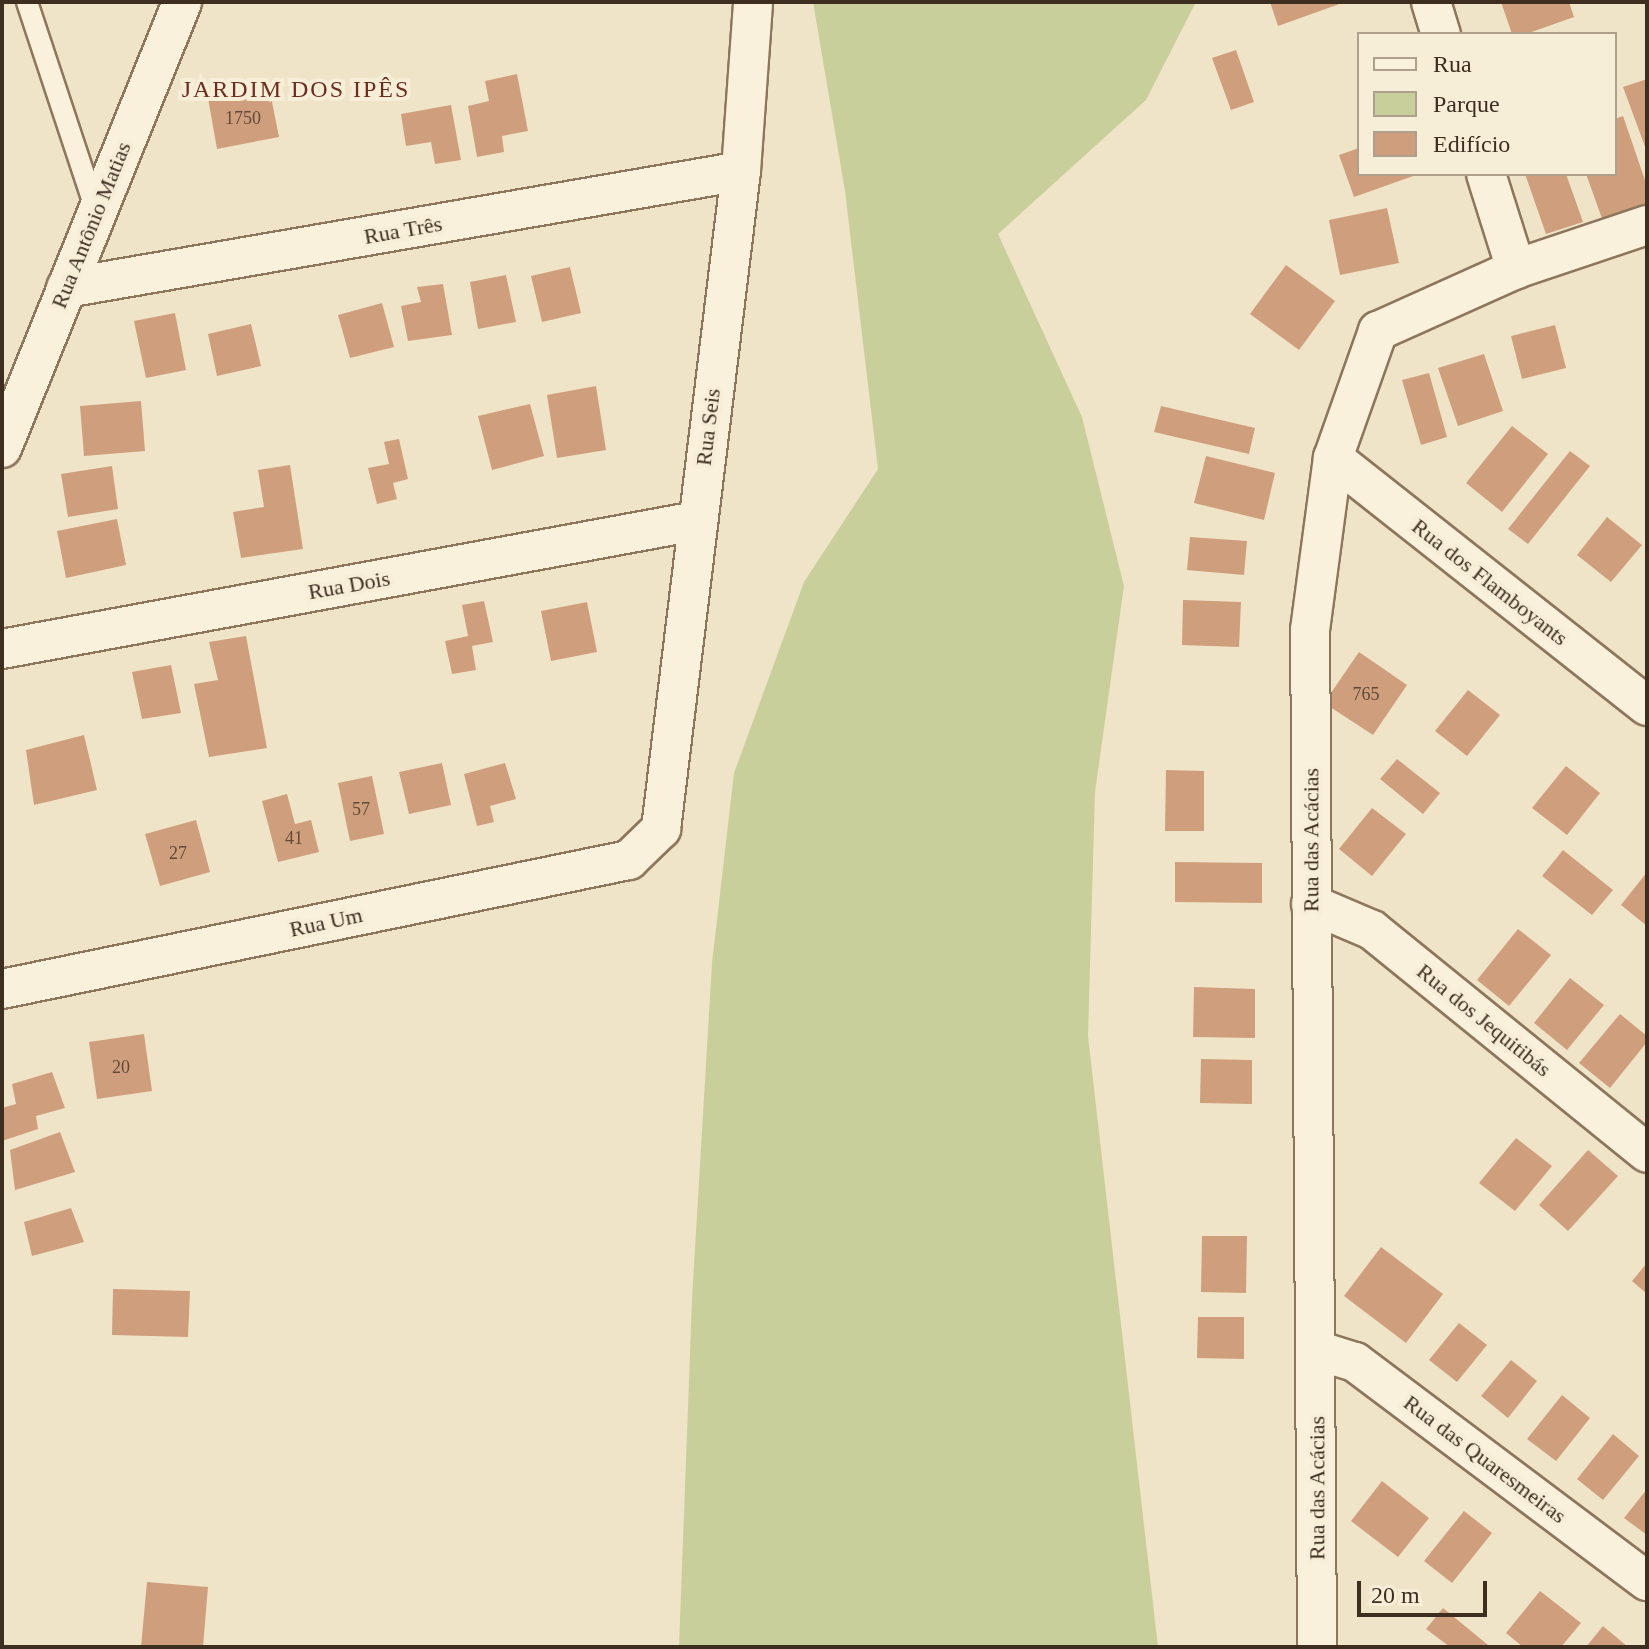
<!DOCTYPE html>
<html>
<head>
<meta charset="utf-8">
<style>
  body { margin:0 }
  #map { position:relative; width:1649px; height:1649px; overflow:hidden; background:#f0e4c8; font-family:Georgia,serif }
  div>[style] { position:absolute }
  .green>* { inset:0; background:#c9cf9b }
  .building>* { inset:0; background:#cf9f7d }
  .roads { filter:drop-shadow(2px 0 #8d765c) drop-shadow(-2px 0 #8d765c) drop-shadow(0 2px #8d765c) drop-shadow(0 -2px #8d765c) }
  .lane>* { height:20px; margin:-10px; padding:0 10px; transform-origin:10px; border-radius:10px; background:#faf1dc }
  .street>* { height:38px; margin:-19px; padding:0 19px; transform-origin:19px; border-radius:19px; background:#faf1dc }
  span { translate:-50% -50%; white-space:nowrap; text-align:center; line-height:1.15; -webkit-text-stroke:8px #f7eed8; paint-order:stroke }
  .number-label { font-size:18px; color:#624a37 }
  .number-label span { -webkit-text-stroke-width:0 }
  .street-label { font-size:22px; color:#3d2e20 }
  .neighbourhood-label { font-size:24px; color:#6b2e1e; letter-spacing:2px }
  .frame { position:absolute; inset:0; border:4px solid #3d2e20; pointer-events:none }
  .legend { position:absolute; left:1357px; top:32px; width:260px; height:144px; box-sizing:border-box; background:#f7eed8; border:2px solid #ada18e; margin:0; padding:10px 14px; list-style:none; font-size:24px; color:#3d2e20 }
  .legend li { display:flex; align-items:center; gap:16px; height:40px }
  .legend b { width:40px; border:2px solid #ada18e }
  .scale { position:absolute; left:1357px; top:1581px; width:130px; height:36px; box-sizing:border-box; border:4px solid #3d2e20; border-top:0; padding-left:10px; font-size:24px; line-height:28px; white-space:nowrap; color:#3d2e20; -webkit-text-stroke:6px #f7eed8; paint-order:stroke }
</style>
</head>
<body>
<div id="map">
  <div class="green">
    <div style="clip-path:polygon(813px 2px,1196px 2px,1146px 100px,998px 234px,1082px 417px,1124px 586px,1095px 792px,1088px 1036px,1158px 1647px,679px 1647px,692px 1299px,712px 963px,734px 773px,804px 582px,878px 469px,845px 191px)"></div>
  </div>
  <div class="building">
    <div style="clip-path:polygon(1270px 2px,1345px 2px,1278px 26px)"></div>
    <div style="clip-path:polygon(1501px 2px,1569px 2px,1574px 17px,1526px 34px,1512px 34px)"></div>
    <div style="clip-path:polygon(1236px 50px,1254px 102px,1231px 110px,1212px 58px)"></div>
    <div style="clip-path:polygon(517px 74px,528px 131px,502px 136px,504px 152px,477px 157px,468px 106px,489px 101px,485px 81px)"></div>
    <div style="clip-path:polygon(1647px 79px,1647px 152px,1623px 87px)"></div>
    <div style="clip-path:polygon(269px 87px,279px 137px,217px 149px,208px 98px)"></div>
    <div style="clip-path:polygon(451px 105px,461px 160px,435px 164px,431px 142px,406px 146px,401px 114px)"></div>
    <div style="clip-path:polygon(1623px 116px,1647px 186px,1647px 210px,1604px 224px,1586px 174px,1615px 174px,1615px 119px)"></div>
    <div style="clip-path:polygon(1359px 148px,1359px 174px,1419px 174px,1354px 197px,1339px 155px)"></div>
    <div style="clip-path:polygon(1525px 174px,1566px 174px,1583px 222px,1546px 234px)"></div>
    <div style="clip-path:polygon(1387px 208px,1399px 263px,1340px 275px,1329px 220px)"></div>
    <div style="clip-path:polygon(1286px 265px,1335px 301px,1299px 350px,1250px 314px)"></div>
    <div style="clip-path:polygon(570px 267px,581px 313px,542px 322px,531px 276px)"></div>
    <div style="clip-path:polygon(506px 275px,516px 322px,478px 329px,470px 282px)"></div>
    <div style="clip-path:polygon(443px 284px,452px 335px,408px 341px,401px 306px,421px 302px,417px 287px)"></div>
    <div style="clip-path:polygon(382px 303px,394px 347px,350px 358px,338px 315px)"></div>
    <div style="clip-path:polygon(175px 313px,186px 370px,146px 378px,134px 321px)"></div>
    <div style="clip-path:polygon(251px 324px,261px 366px,217px 376px,208px 334px)"></div>
    <div style="clip-path:polygon(1555px 325px,1566px 368px,1522px 379px,1511px 336px)"></div>
    <div style="clip-path:polygon(1484px 354px,1503px 411px,1458px 426px,1438px 368px)"></div>
    <div style="clip-path:polygon(1429px 373px,1447px 437px,1421px 445px,1402px 380px)"></div>
    <div style="clip-path:polygon(596px 386px,606px 450px,557px 458px,547px 395px)"></div>
    <div style="clip-path:polygon(141px 401px,145px 451px,84px 456px,80px 406px)"></div>
    <div style="clip-path:polygon(530px 404px,544px 456px,492px 470px,478px 416px)"></div>
    <div style="clip-path:polygon(1161px 406px,1255px 428px,1249px 454px,1154px 432px)"></div>
    <div style="clip-path:polygon(1512px 426px,1548px 454px,1502px 512px,1466px 483px)"></div>
    <div style="clip-path:polygon(399px 439px,408px 479px,393px 483px,397px 499px,377px 504px,368px 468px,389px 464px,384px 442px)"></div>
    <div style="clip-path:polygon(1570px 451px,1590px 466px,1528px 544px,1508px 529px)"></div>
    <div style="clip-path:polygon(1206px 456px,1275px 473px,1264px 520px,1194px 503px)"></div>
    <div style="clip-path:polygon(290px 465px,303px 549px,241px 558px,233px 512px,264px 507px,258px 470px)"></div>
    <div style="clip-path:polygon(112px 466px,118px 509px,68px 517px,61px 474px)"></div>
    <div style="clip-path:polygon(1607px 517px,1642px 545px,1611px 582px,1577px 555px)"></div>
    <div style="clip-path:polygon(117px 519px,126px 565px,66px 578px,57px 531px)"></div>
    <div style="clip-path:polygon(1190px 537px,1247px 541px,1244px 575px,1187px 570px)"></div>
    <div style="clip-path:polygon(1183px 600px,1241px 602px,1239px 647px,1182px 645px)"></div>
    <div style="clip-path:polygon(484px 601px,493px 642px,472px 646px,476px 670px,452px 674px,445px 641px,468px 636px,462px 605px)"></div>
    <div style="clip-path:polygon(587px 602px,597px 652px,551px 661px,541px 611px)"></div>
    <div style="clip-path:polygon(246px 636px,267px 748px,209px 757px,194px 684px,218px 680px,209px 642px)"></div>
    <div style="clip-path:polygon(1359px 652px,1407px 685px,1373px 735px,1324px 703px)"></div>
    <div style="clip-path:polygon(171px 665px,181px 713px,142px 719px,132px 672px)"></div>
    <div style="clip-path:polygon(1468px 690px,1500px 715px,1467px 756px,1435px 731px)"></div>
    <div style="clip-path:polygon(84px 735px,97px 790px,34px 805px,26px 750px)"></div>
    <div style="clip-path:polygon(1397px 759px,1440px 793px,1423px 814px,1380px 779px)"></div>
    <div style="clip-path:polygon(442px 763px,451px 805px,409px 814px,399px 772px)"></div>
    <div style="clip-path:polygon(505px 763px,516px 799px,490px 806px,494px 822px,477px 826px,464px 774px)"></div>
    <div style="clip-path:polygon(1566px 766px,1600px 793px,1567px 835px,1532px 808px)"></div>
    <div style="clip-path:polygon(1166px 770px,1204px 771px,1204px 831px,1165px 831px)"></div>
    <div style="clip-path:polygon(372px 776px,384px 834px,350px 841px,338px 783px)"></div>
    <div style="clip-path:polygon(287px 794px,295px 824px,311px 820px,319px 852px,278px 862px,262px 801px)"></div>
    <div style="clip-path:polygon(1372px 808px,1406px 834px,1372px 876px,1339px 849px)"></div>
    <div style="clip-path:polygon(196px 820px,210px 872px,160px 886px,145px 834px)"></div>
    <div style="clip-path:polygon(1563px 850px,1613px 890px,1592px 915px,1542px 876px)"></div>
    <div style="clip-path:polygon(1175px 862px,1262px 863px,1262px 903px,1175px 902px)"></div>
    <div style="clip-path:polygon(1647px 872px,1647px 926px,1621px 905px)"></div>
    <div style="clip-path:polygon(1518px 929px,1551px 955px,1509px 1006px,1477px 980px)"></div>
    <div style="clip-path:polygon(1570px 978px,1604px 1005px,1567px 1050px,1534px 1023px)"></div>
    <div style="clip-path:polygon(1194px 987px,1255px 989px,1255px 1038px,1193px 1037px)"></div>
    <div style="clip-path:polygon(1620px 1014px,1647px 1036px,1647px 1042px,1610px 1088px,1579px 1063px)"></div>
    <div style="clip-path:polygon(144px 1034px,152px 1091px,97px 1099px,89px 1042px)"></div>
    <div style="clip-path:polygon(1201px 1059px,1252px 1060px,1252px 1104px,1200px 1103px)"></div>
    <div style="clip-path:polygon(52px 1072px,65px 1108px,36px 1116px,38px 1129px,2px 1141px,2px 1108px,16px 1104px,12px 1084px)"></div>
    <div style="clip-path:polygon(60px 1132px,75px 1172px,15px 1190px,10px 1150px)"></div>
    <div style="clip-path:polygon(1516px 1138px,1552px 1166px,1515px 1211px,1479px 1183px)"></div>
    <div style="clip-path:polygon(1588px 1150px,1618px 1176px,1568px 1231px,1539px 1205px)"></div>
    <div style="clip-path:polygon(71px 1208px,84px 1242px,32px 1256px,24px 1222px)"></div>
    <div style="clip-path:polygon(1202px 1236px,1247px 1236px,1246px 1293px,1201px 1292px)"></div>
    <div style="clip-path:polygon(1381px 1247px,1443px 1294px,1406px 1343px,1344px 1296px)"></div>
    <div style="clip-path:polygon(1647px 1263px,1647px 1294px,1632px 1281px)"></div>
    <div style="clip-path:polygon(113px 1289px,190px 1291px,188px 1337px,112px 1335px)"></div>
    <div style="clip-path:polygon(1198px 1317px,1244px 1317px,1244px 1359px,1197px 1358px)"></div>
    <div style="clip-path:polygon(1459px 1323px,1487px 1345px,1457px 1382px,1429px 1360px)"></div>
    <div style="clip-path:polygon(1511px 1360px,1537px 1381px,1508px 1418px,1481px 1396px)"></div>
    <div style="clip-path:polygon(1562px 1395px,1590px 1418px,1556px 1461px,1527px 1439px)"></div>
    <div style="clip-path:polygon(1613px 1434px,1639px 1456px,1603px 1500px,1577px 1479px)"></div>
    <div style="clip-path:polygon(1382px 1481px,1429px 1518px,1398px 1557px,1351px 1521px)"></div>
    <div style="clip-path:polygon(1647px 1489px,1647px 1535px,1624px 1518px)"></div>
    <div style="clip-path:polygon(1464px 1511px,1492px 1533px,1452px 1583px,1424px 1561px)"></div>
    <div style="clip-path:polygon(147px 1582px,208px 1587px,203px 1647px,141px 1647px)"></div>
    <div style="clip-path:polygon(1540px 1591px,1581px 1623px,1561px 1647px,1523px 1647px,1506px 1633px)"></div>
    <div style="clip-path:polygon(1443px 1608px,1488px 1645px,1486px 1647px,1450px 1647px,1426px 1629px)"></div>
    <div style="clip-path:polygon(1603px 1626px,1628px 1647px,1586px 1647px)"></div>
  </div>
  <div class="roads">
    <div class="lane">
      <div style="left:27px;top:2px;width:220px;rotate:71.7deg"></div>
    </div>
    <div class="street">
      <div style="left:1431px;top:2px;width:34px;rotate:73deg"></div>
      <div style="left:1486px;top:174px;width:100px;rotate:72.5deg"></div>
      <div style="left:66px;top:288px;width:685px;rotate:-9.83deg"></div>
      <div style="left:2px;top:448px;width:481px;rotate:-68deg"></div>
      <div style="left:1333px;top:458px;width:400px;rotate:38.3deg"></div>
      <div style="left:2px;top:649px;width:706px;rotate:-10.45deg"></div>
      <div style="left:1311px;top:904px;width:66px;rotate:23.1deg"></div>
      <div style="left:1372px;top:930px;width:354px;rotate:39deg"></div>
      <div style="left:2px;top:989px;width:640px;rotate:-11.63deg"></div>
      <div style="left:629px;top:860px;width:45px;rotate:-44.1deg"></div>
      <div style="left:661px;top:829px;width:663px;rotate:-83.07deg"></div>
      <div style="left:741px;top:171px;width:169px;rotate:-85.9deg"></div>
      <div style="left:1316px;top:1350px;width:41px;rotate:17.1deg"></div>
      <div style="left:1355px;top:1362px;width:365px;rotate:36.9deg"></div>
      <div style="left:1317px;top:1647px;width:1017px;rotate:-90.39deg"></div>
      <div style="left:1310px;top:630px;width:174px;rotate:-82.4deg"></div>
      <div style="left:1333px;top:458px;width:135px;rotate:-70.5deg"></div>
      <div style="left:1378px;top:331px;width:151px;rotate:-24.2deg"></div>
      <div style="left:1516px;top:269px;width:138px;rotate:-18.6deg"></div>
    </div>
  </div>
  <div class="number-label">
    <span style="left:243px;top:118px">1750</span>
    <span style="left:1366px;top:694px">765</span>
    <span style="left:361px;top:809px">57</span>
    <span style="left:294px;top:838px">41</span>
    <span style="left:178px;top:853px">27</span>
    <span style="left:121px;top:1067px">20</span>
  </div>
  <div class="street-label">
    <span style="left:91px;top:225px;rotate:-68deg">Rua Antônio Matias</span>
    <span style="left:403px;top:230px;rotate:-10deg">Rua Três</span>
    <span style="left:708px;top:427px;rotate:-83deg">Rua Seis</span>
    <span style="left:1490px;top:582px;rotate:38deg">Rua dos Flamboyants</span>
    <span style="left:349px;top:585px;rotate:-10deg">Rua Dois</span>
    <span style="left:1311px;top:840px;rotate:-90deg">Rua das Acácias</span>
    <span style="left:326px;top:922px;rotate:-12deg">Rua Um</span>
    <span style="left:1484px;top:1020px;rotate:39deg">Rua dos Jequitibás</span>
    <span style="left:1485px;top:1459px;rotate:37deg">Rua das Quaresmeiras</span>
    <span style="left:1317px;top:1488px;rotate:-90deg">Rua das Acácias</span>
  </div>
  <div class="neighbourhood-label">
    <span style="left:296px;top:90px">JARDIM DOS IPÊS</span>
  </div>
  <div class="frame"></div>
  <ul class="legend">
  <li><b style="height:10px;background:#faf1dc"></b>Rua</li>
  <li><b style="height:22px;background:#c9cf9b"></b>Parque</li>
  <li><b style="height:22px;background:#cf9f7d"></b>Edifício</li>
  </ul>
  <div class="scale">20 m</div>
</div>
</body>
</html>
